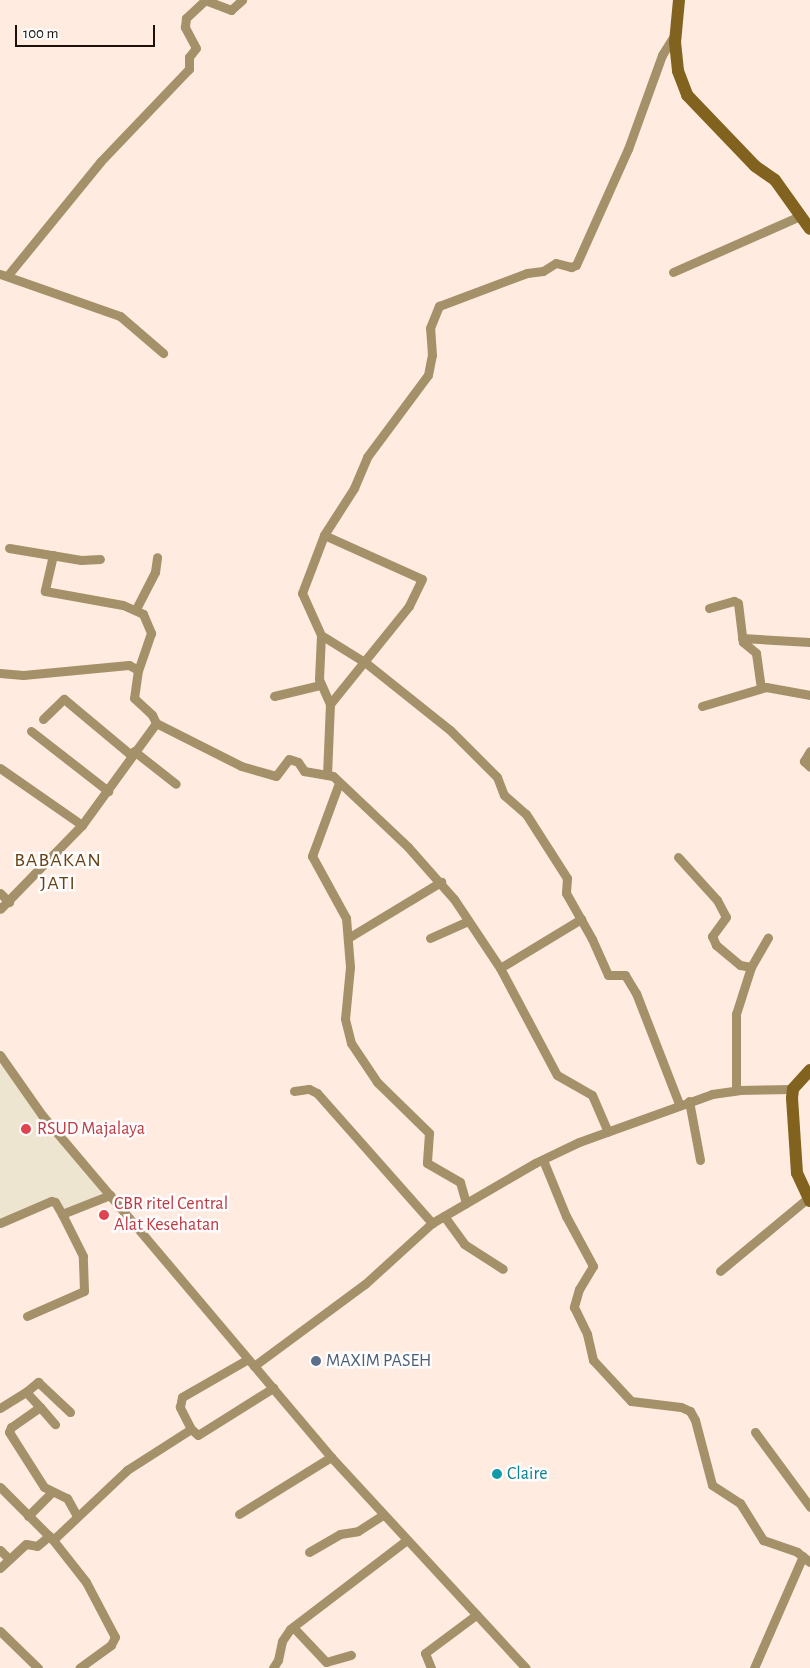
<!DOCTYPE html>
<html>
<head>
<meta charset="utf-8">
<style>
  body { margin:0 }
  #map { position:relative; width:810px; height:1668px; overflow:hidden; background:#ffebdf; font-family:"Alegreya Sans",sans-serif }
  div>[style] { position:absolute }
  .medical>* { inset:0; background:#eee5d0 }
  .street>* { height:9px; margin:-4.5px; padding:0 4.5px; transform-origin:4.5px; border-radius:4.5px; background:#a59169 }
  .secondary>* { height:12px; margin:-6px; padding:0 6px; transform-origin:6px; border-radius:6px; background:#81631f }
  .dots>* { width:14px; height:14px; translate:-50% -50%; box-sizing:border-box; border:2px solid #fdfdfd; border-radius:50% }
  span { translate:-50% -50%; white-space:nowrap; text-align:center; line-height:1.15; -webkit-text-stroke:5px #fdfdfd; paint-order:stroke }
  .health-label { font-size:18px; color:#be3a42 }
  .left { translate:0 -50%; text-align:left }
  .service-label { font-size:18px; color:#4e5e75 }
  .culture-label { font-size:18px; color:#0d838f }
  .quarter-label { font-size:20px; color:#694214; letter-spacing:1px }
  .scale { position:absolute; left:15px; top:25px; width:140px; height:22px; box-sizing:border-box; border:2px solid #1c110a; border-top:0; padding-left:6px; font-size:15px; line-height:18px; white-space:nowrap; color:#1c110a; -webkit-text-stroke:4px #fdfdfd; paint-order:stroke }
</style>
</head>
<body>
<div id="map">
  <div class="medical">
    <div style="clip-path:polygon(0 1064px,103px 1195px,66px 1210px,58px 1199px,0 1222px)"></div>
  </div>
  <div class="street">
    <div style="left:673px;top:272px;width:139px;rotate:-23.8deg"></div>
    <div style="left:0;top:274px;width:127px;rotate:19.3deg"></div>
    <div style="left:120px;top:316px;width:57px;rotate:40.7deg"></div>
    <div style="left:8px;top:275px;width:146px;rotate:-50.8deg"></div>
    <div style="left:100px;top:162px;width:129px;rotate:-46.3deg"></div>
    <div style="left:189px;top:69px;width:12px;rotate:-90deg"></div>
    <div style="left:189px;top:57px;width:11px;rotate:-52deg"></div>
    <div style="left:196px;top:48px;width:24px;rotate:-118deg"></div>
    <div style="left:185px;top:27px;width:9px;rotate:-84deg"></div>
    <div style="left:186px;top:18px;width:26px;rotate:-43deg"></div>
    <div style="left:205px;top:0;width:28px;rotate:21deg"></div>
    <div style="left:231px;top:10px;width:15px;rotate:-42deg"></div>
    <div style="left:324px;top:535px;width:107px;rotate:24.2deg"></div>
    <div style="left:422px;top:579px;width:30px;rotate:116deg"></div>
    <div style="left:409px;top:606px;width:126px;rotate:128.9deg"></div>
    <div style="left:9px;top:548px;width:73px;rotate:9.5deg"></div>
    <div style="left:81px;top:560px;width:19px;rotate:-3deg"></div>
    <div style="left:53px;top:555px;width:37px;rotate:103deg"></div>
    <div style="left:45px;top:591px;width:79px;rotate:10.2deg"></div>
    <div style="left:123px;top:605px;width:22px;rotate:24deg"></div>
    <div style="left:143px;top:614px;width:21px;rotate:67deg"></div>
    <div style="left:151px;top:633px;width:39px;rotate:109deg"></div>
    <div style="left:138px;top:670px;width:28px;rotate:98deg"></div>
    <div style="left:134px;top:698px;width:25px;rotate:43deg"></div>
    <div style="left:152px;top:715px;width:9px;rotate:63deg"></div>
    <div style="left:156px;top:723px;width:95px;rotate:26.8deg"></div>
    <div style="left:241px;top:766px;width:36px;rotate:16deg"></div>
    <div style="left:276px;top:776px;width:21px;rotate:-53deg"></div>
    <div style="left:289px;top:759px;width:9px;rotate:18deg"></div>
    <div style="left:298px;top:762px;width:11px;rotate:56deg"></div>
    <div style="left:304px;top:771px;width:29px;rotate:10deg"></div>
    <div style="left:333px;top:776px;width:103px;rotate:43.4deg"></div>
    <div style="left:408px;top:847px;width:69px;rotate:48.5deg"></div>
    <div style="left:454px;top:899px;width:83px;rotate:56.3deg"></div>
    <div style="left:500px;top:968px;width:121px;rotate:62deg"></div>
    <div style="left:557px;top:1075px;width:40px;rotate:29.7deg"></div>
    <div style="left:592px;top:1095px;width:40px;rotate:66.6deg"></div>
    <div style="left:709px;top:608px;width:26px;rotate:-16deg"></div>
    <div style="left:734px;top:601px;width:4px;rotate:27deg"></div>
    <div style="left:738px;top:603px;width:39px;rotate:83deg"></div>
    <div style="left:743px;top:642px;width:17px;rotate:40deg"></div>
    <div style="left:756px;top:653px;width:35px;rotate:82deg"></div>
    <div style="left:136px;top:609px;width:42px;rotate:-62.8deg"></div>
    <div style="left:155px;top:572px;width:15px;rotate:-82deg"></div>
    <div style="left:321px;top:635px;width:53px;rotate:31.9deg"></div>
    <div style="left:366px;top:663px;width:107px;rotate:38.6deg"></div>
    <div style="left:450px;top:730px;width:66px;rotate:45deg"></div>
    <div style="left:497px;top:777px;width:19px;rotate:69deg"></div>
    <div style="left:504px;top:795px;width:29px;rotate:41deg"></div>
    <div style="left:526px;top:814px;width:76px;rotate:57.4deg"></div>
    <div style="left:567px;top:878px;width:15px;rotate:94deg"></div>
    <div style="left:566px;top:893px;width:53px;rotate:60.5deg"></div>
    <div style="left:592px;top:939px;width:39px;rotate:66deg"></div>
    <div style="left:608px;top:975px;width:17px"></div>
    <div style="left:625px;top:975px;width:21px;rotate:59deg"></div>
    <div style="left:636px;top:993px;width:119px;rotate:68.8deg"></div>
    <div style="left:742px;top:638px;width:68px;rotate:3.4deg"></div>
    <div style="left:0;top:673px;width:23px;rotate:5deg"></div>
    <div style="left:23px;top:675px;width:106px;rotate:-5.4deg"></div>
    <div style="left:129px;top:665px;width:10px;rotate:29deg"></div>
    <div style="left:274px;top:696px;width:47px;rotate:-13.4deg"></div>
    <div style="left:702px;top:706px;width:67px;rotate:-16.5deg"></div>
    <div style="left:766px;top:687px;width:45px;rotate:10.3deg"></div>
    <div style="left:43px;top:719px;width:29px;rotate:-44deg"></div>
    <div style="left:64px;top:699px;width:87px;rotate:39.9deg"></div>
    <div style="left:31px;top:731px;width:98px;rotate:37.9deg"></div>
    <div style="left:134px;top:751px;width:53px;rotate:38.2deg"></div>
    <div style="left:810px;top:751px;width:12px;rotate:121deg"></div>
    <div style="left:804px;top:761px;width:8px;rotate:45deg"></div>
    <div style="left:0;top:768px;width:100px;rotate:34.8deg"></div>
    <div style="left:82px;top:825px;width:117px;rotate:134.3deg"></div>
    <div style="left:327px;top:775px;width:71px;rotate:-87.6deg"></div>
    <div style="left:330px;top:704px;width:27px;rotate:-114deg"></div>
    <div style="left:319px;top:679px;width:44px;rotate:-87.4deg"></div>
    <div style="left:321px;top:635px;width:46px;rotate:-114.3deg"></div>
    <div style="left:302px;top:593px;width:62px;rotate:-69.2deg"></div>
    <div style="left:324px;top:535px;width:56px;rotate:-57.4deg"></div>
    <div style="left:354px;top:488px;width:34px;rotate:-67deg"></div>
    <div style="left:367px;top:457px;width:102px;rotate:-53.4deg"></div>
    <div style="left:428px;top:375px;width:20px;rotate:-79deg"></div>
    <div style="left:432px;top:355px;width:27px;rotate:-94deg"></div>
    <div style="left:430px;top:328px;width:24px;rotate:-68deg"></div>
    <div style="left:439px;top:306px;width:94px;rotate:-20.6deg"></div>
    <div style="left:527px;top:273px;width:16px;rotate:-7deg"></div>
    <div style="left:543px;top:271px;width:15px;rotate:-32deg"></div>
    <div style="left:556px;top:263px;width:16px;rotate:15deg"></div>
    <div style="left:571px;top:267px;width:5px;rotate:-22deg"></div>
    <div style="left:576px;top:265px;width:127px;rotate:-65.9deg"></div>
    <div style="left:628px;top:149px;width:100px;rotate:-70.1deg"></div>
    <div style="left:662px;top:55px;width:25px;rotate:-58deg"></div>
    <div style="left:339px;top:783px;width:78px;rotate:110.3deg"></div>
    <div style="left:312px;top:856px;width:71px;rotate:61.3deg"></div>
    <div style="left:346px;top:918px;width:49px;rotate:85.3deg"></div>
    <div style="left:350px;top:967px;width:52px;rotate:95.5deg"></div>
    <div style="left:345px;top:1019px;width:25px;rotate:76deg"></div>
    <div style="left:351px;top:1043px;width:47px;rotate:56.3deg"></div>
    <div style="left:377px;top:1082px;width:73px;rotate:44.4deg"></div>
    <div style="left:429px;top:1133px;width:30px;rotate:94deg"></div>
    <div style="left:427px;top:1163px;width:38px;rotate:30deg"></div>
    <div style="left:460px;top:1182px;width:22px;rotate:74deg"></div>
    <div style="left:82px;top:825px;width:126px;rotate:-54deg"></div>
    <div style="left:678px;top:857px;width:58px;rotate:47.8deg"></div>
    <div style="left:717px;top:900px;width:19px;rotate:62deg"></div>
    <div style="left:726px;top:917px;width:24px;rotate:126deg"></div>
    <div style="left:712px;top:936px;width:10px;rotate:66deg"></div>
    <div style="left:716px;top:945px;width:31px;rotate:40deg"></div>
    <div style="left:740px;top:965px;width:11px;rotate:10deg"></div>
    <div style="left:0;top:893px;width:13px;rotate:45deg"></div>
    <div style="left:348px;top:938px;width:109px;rotate:-31.1deg"></div>
    <div style="left:430px;top:938px;width:42px;rotate:-24.1deg"></div>
    <div style="left:500px;top:968px;width:95px;rotate:-31.2deg"></div>
    <div style="left:0;top:1055px;width:73px;rotate:55deg"></div>
    <div style="left:42px;top:1115px;width:448px;rotate:49.8deg"></div>
    <div style="left:331px;top:1457px;width:287px;rotate:47.3deg"></div>
    <div style="left:736px;top:1090px;width:76px;rotate:-90deg"></div>
    <div style="left:736px;top:1014px;width:49px;rotate:-72.3deg"></div>
    <div style="left:751px;top:967px;width:34px;rotate:-60deg"></div>
    <div style="left:294px;top:1091px;width:15px;rotate:-8deg"></div>
    <div style="left:309px;top:1089px;width:9px;rotate:27deg"></div>
    <div style="left:317px;top:1093px;width:174px;rotate:48.5deg"></div>
    <div style="left:689px;top:1101px;width:60px;rotate:79.4deg"></div>
    <div style="left:543px;top:1160px;width:61px;rotate:67.7deg"></div>
    <div style="left:566px;top:1216px;width:57px;rotate:61.6deg"></div>
    <div style="left:593px;top:1266px;width:27px;rotate:121deg"></div>
    <div style="left:579px;top:1289px;width:19px;rotate:106deg"></div>
    <div style="left:574px;top:1307px;width:30px;rotate:64deg"></div>
    <div style="left:587px;top:1334px;width:27px;rotate:77deg"></div>
    <div style="left:593px;top:1360px;width:56px;rotate:47.2deg"></div>
    <div style="left:631px;top:1401px;width:50px;rotate:6.8deg"></div>
    <div style="left:681px;top:1407px;width:10px;rotate:24deg"></div>
    <div style="left:690px;top:1411px;width:10px;rotate:61deg"></div>
    <div style="left:695px;top:1420px;width:67px;rotate:75.3deg"></div>
    <div style="left:712px;top:1485px;width:33px;rotate:33deg"></div>
    <div style="left:740px;top:1503px;width:44px;rotate:58.1deg"></div>
    <div style="left:763px;top:1540px;width:36px;rotate:19deg"></div>
    <div style="left:797px;top:1552px;width:16px;rotate:38deg"></div>
    <div style="left:444px;top:1216px;width:34px;rotate:54deg"></div>
    <div style="left:464px;top:1244px;width:46px;rotate:32.7deg"></div>
    <div style="left:0;top:1223px;width:56px;rotate:-23.3deg"></div>
    <div style="left:51px;top:1201px;width:4px;rotate:14deg"></div>
    <div style="left:55px;top:1202px;width:14px;rotate:60deg"></div>
    <div style="left:62px;top:1214px;width:52px;rotate:-21.6deg"></div>
    <div style="left:720px;top:1271px;width:114px;rotate:-39.7deg"></div>
    <div style="left:27px;top:1316px;width:62px;rotate:-23.7deg"></div>
    <div style="left:84px;top:1291px;width:35px;rotate:-92deg"></div>
    <div style="left:83px;top:1256px;width:47px;rotate:-116.6deg"></div>
    <div style="left:254px;top:1366px;width:138px;rotate:-36.5deg"></div>
    <div style="left:365px;top:1284px;width:91px;rotate:-42.3deg"></div>
    <div style="left:432px;top:1223px;width:119px;rotate:-30.2deg"></div>
    <div style="left:535px;top:1163px;width:49px;rotate:-25.5deg"></div>
    <div style="left:579px;top:1142px;width:141px;rotate:-19.8deg"></div>
    <div style="left:712px;top:1094px;width:27px;rotate:-8deg"></div>
    <div style="left:739px;top:1090px;width:54px;rotate:-1.1deg"></div>
    <div style="left:26px;top:1392px;width:16px;rotate:-40deg"></div>
    <div style="left:38px;top:1382px;width:44px;rotate:43.2deg"></div>
    <div style="left:40px;top:1407px;width:23px;rotate:49deg"></div>
    <div style="left:0;top:1408px;width:31px;rotate:-32deg"></div>
    <div style="left:26px;top:1392px;width:21px;rotate:47deg"></div>
    <div style="left:40px;top:1407px;width:35px;rotate:145deg"></div>
    <div style="left:11px;top:1427px;width:5px;rotate:112deg"></div>
    <div style="left:9px;top:1432px;width:65px;rotate:57.5deg"></div>
    <div style="left:44px;top:1487px;width:25px;rotate:26deg"></div>
    <div style="left:67px;top:1498px;width:21px;rotate:61deg"></div>
    <div style="left:191px;top:1429px;width:9px;rotate:41deg"></div>
    <div style="left:198px;top:1435px;width:89px;rotate:-32.1deg"></div>
    <div style="left:755px;top:1432px;width:93px;rotate:53.7deg"></div>
    <div style="left:0;top:1487px;width:75px;rotate:45deg"></div>
    <div style="left:53px;top:1540px;width:53px;rotate:51.8deg"></div>
    <div style="left:86px;top:1582px;width:62px;rotate:62.2deg"></div>
    <div style="left:115px;top:1637px;width:9px;rotate:117deg"></div>
    <div style="left:111px;top:1645px;width:39px;rotate:144deg"></div>
    <div style="left:239px;top:1514px;width:108px;rotate:-31.8deg"></div>
    <div style="left:28px;top:1516px;width:33px;rotate:-45deg"></div>
    <div style="left:53px;top:1540px;width:102px;rotate:-43.4deg"></div>
    <div style="left:127px;top:1470px;width:76px;rotate:-32.6deg"></div>
    <div style="left:191px;top:1429px;width:25px;rotate:-117deg"></div>
    <div style="left:180px;top:1407px;width:10px;rotate:-79deg"></div>
    <div style="left:182px;top:1397px;width:76px;rotate:-29.9deg"></div>
    <div style="left:0;top:1550px;width:13px;rotate:45deg"></div>
    <div style="left:309px;top:1552px;width:36px;rotate:-30deg"></div>
    <div style="left:340px;top:1534px;width:18px;rotate:-9deg"></div>
    <div style="left:358px;top:1531px;width:30px;rotate:-33deg"></div>
    <div style="left:0;top:1568px;width:35px;rotate:-43deg"></div>
    <div style="left:26px;top:1544px;width:11px;rotate:10deg"></div>
    <div style="left:37px;top:1546px;width:16px;rotate:-40deg"></div>
    <div style="left:293px;top:1627px;width:48px;rotate:46.7deg"></div>
    <div style="left:326px;top:1662px;width:26px;rotate:-16deg"></div>
    <div style="left:0;top:1631px;width:53px;rotate:44.2deg"></div>
    <div style="left:273px;top:1668px;width:9px;rotate:-58deg"></div>
    <div style="left:278px;top:1660px;width:19px;rotate:-78deg"></div>
    <div style="left:282px;top:1641px;width:14px;rotate:-56deg"></div>
    <div style="left:290px;top:1629px;width:147px;rotate:-37.3deg"></div>
    <div style="left:431px;top:1668px;width:16px;rotate:-112deg"></div>
    <div style="left:425px;top:1653px;width:64px;rotate:-36.7deg"></div>
    <div style="left:754px;top:1668px;width:122px;rotate:-66.4deg"></div>
  </div>
  <div class="secondary">
    <div style="left:679px;top:0;width:42px;rotate:95.4deg"></div>
    <div style="left:675px;top:42px;width:29px;rotate:84deg"></div>
    <div style="left:678px;top:71px;width:26px;rotate:69deg"></div>
    <div style="left:687px;top:95px;width:98px;rotate:46.2deg"></div>
    <div style="left:755px;top:166px;width:24px;rotate:35deg"></div>
    <div style="left:775px;top:180px;width:60px;rotate:54.5deg"></div>
    <div style="left:810px;top:1070px;width:25px;rotate:132deg"></div>
    <div style="left:793px;top:1089px;width:9px;rotate:96deg"></div>
    <div style="left:792px;top:1098px;width:75px;rotate:86.2deg"></div>
    <div style="left:797px;top:1173px;width:31px;rotate:65deg"></div>
  </div>
  <div class="dots">
    <div style="left:26px;top:1129px;background:#e0444e"></div>
    <div style="left:104px;top:1215px;background:#e0444e"></div>
    <div style="left:316px;top:1361px;background:#5c6f8a"></div>
    <div style="left:497px;top:1474px;background:#0f9aa8"></div>
  </div>
  <div class="health-label">
    <span class="left" style="left:37px;top:1129px">RSUD Majalaya</span>
    <span class="left" style="left:114px;top:1215px">CBR ritel Central<br>Alat Kesehatan</span>
  </div>
  <div class="service-label">
    <span class="left" style="left:326px;top:1361px">MAXIM PASEH</span>
  </div>
  <div class="culture-label">
    <span class="left" style="left:507px;top:1474px">Claire</span>
  </div>
  <div class="quarter-label">
    <span style="left:58px;top:872px">BABAKAN<br>JATI</span>
  </div>
  <div class="scale">100 m</div>
</div>
</body>
</html>
